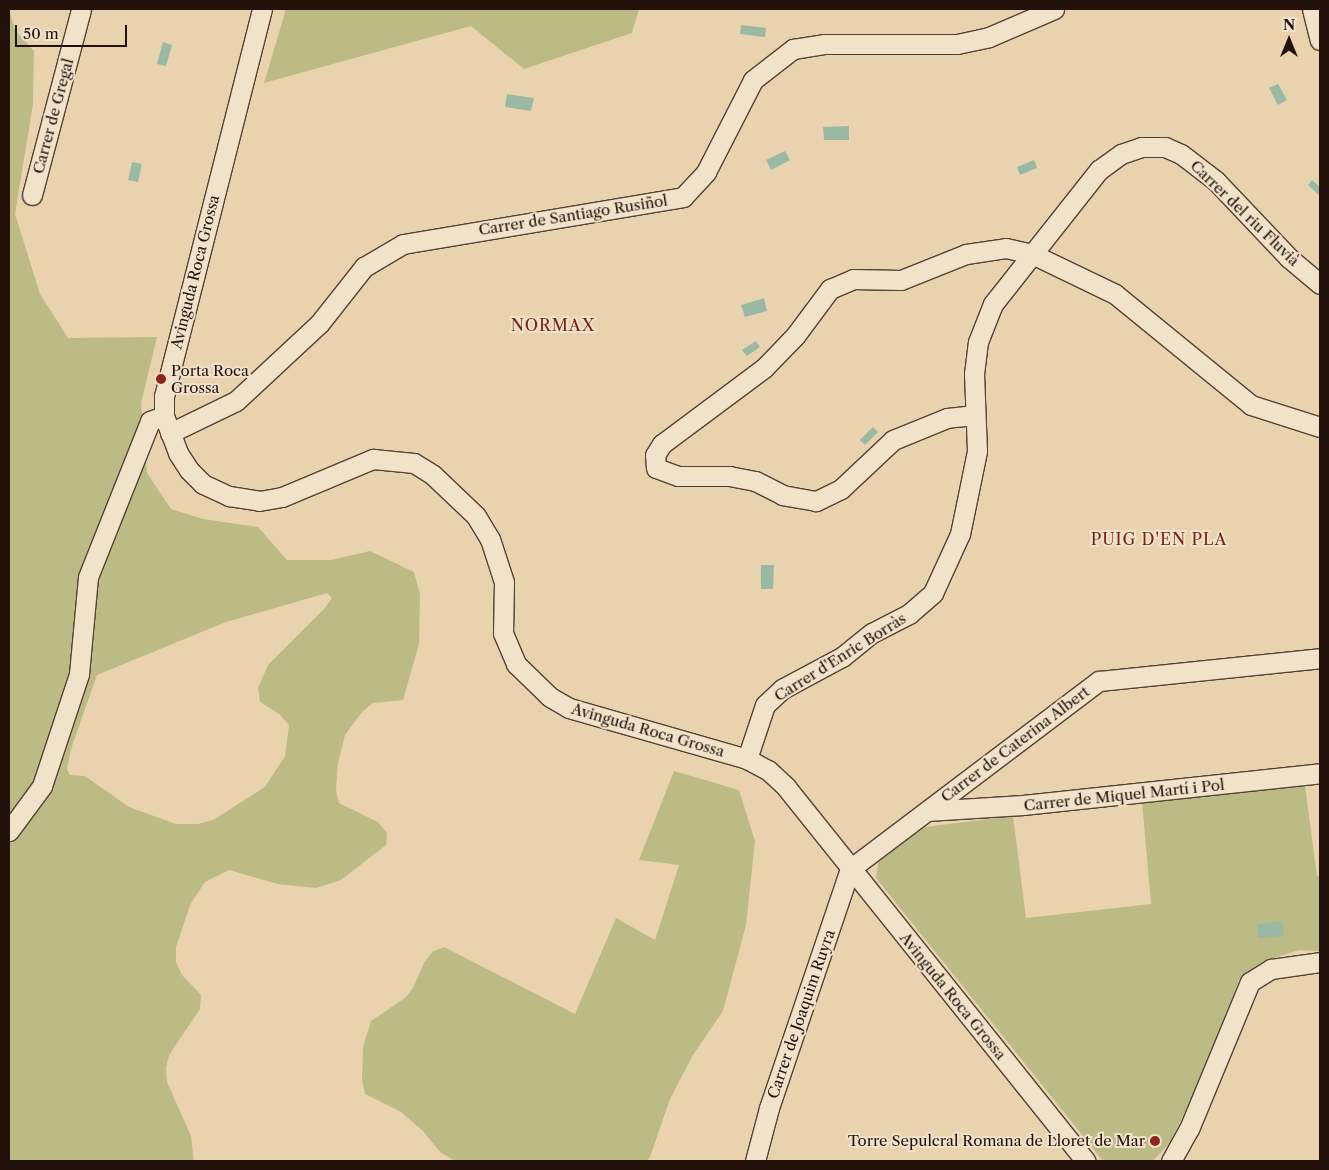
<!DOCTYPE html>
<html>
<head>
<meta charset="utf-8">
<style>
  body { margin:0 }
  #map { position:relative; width:1329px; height:1170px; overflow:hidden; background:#e9d3ae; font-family:"Libre Caslon Text",serif }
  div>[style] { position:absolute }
  .green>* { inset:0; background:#bcbb86 }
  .water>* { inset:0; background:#99b9a5 }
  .roads { filter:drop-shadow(1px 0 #544234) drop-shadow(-1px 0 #544234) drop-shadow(0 1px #544234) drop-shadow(0 -1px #544234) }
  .minor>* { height:19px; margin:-9.5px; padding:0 9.5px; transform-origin:9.5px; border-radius:9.5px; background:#f1e2ca }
  .dots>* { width:14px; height:14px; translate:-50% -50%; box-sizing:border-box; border:2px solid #f1e2ca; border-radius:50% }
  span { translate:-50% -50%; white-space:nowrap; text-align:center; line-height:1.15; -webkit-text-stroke:4px #f1e2ca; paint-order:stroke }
  .street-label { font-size:15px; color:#23120b }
  .poi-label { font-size:15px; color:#23120b }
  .left { translate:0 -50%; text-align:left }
  .right { translate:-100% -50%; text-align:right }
  .neighbourhood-label { font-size:16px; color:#7a1f14; letter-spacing:1px }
  .frame { position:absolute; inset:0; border:10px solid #23120b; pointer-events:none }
  .north { position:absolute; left:1264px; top:15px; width:50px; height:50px; -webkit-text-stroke:4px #f1e2ca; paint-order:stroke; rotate:0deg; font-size:14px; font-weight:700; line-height:20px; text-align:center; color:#23120b }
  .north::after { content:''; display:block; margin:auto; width:18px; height:22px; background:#23120b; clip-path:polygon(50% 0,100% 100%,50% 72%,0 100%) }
  .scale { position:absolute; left:15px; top:25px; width:112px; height:22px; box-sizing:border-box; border:2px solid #23120b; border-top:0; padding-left:6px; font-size:15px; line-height:18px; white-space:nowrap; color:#23120b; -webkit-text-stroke:4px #f1e2ca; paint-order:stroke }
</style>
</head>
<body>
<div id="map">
  <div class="green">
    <div style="clip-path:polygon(evenodd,9px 9px,15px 30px,34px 51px,33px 104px,15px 214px,40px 294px,68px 338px,157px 337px,141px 403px,147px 473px,171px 509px,203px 519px,258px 527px,287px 560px,331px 560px,370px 551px,414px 572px,420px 594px,419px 644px,403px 700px,373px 703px,362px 712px,345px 735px,338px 763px,336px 790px,339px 803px,378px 822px,387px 833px,386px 845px,341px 880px,316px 888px,278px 884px,229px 870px,205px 882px,190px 905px,176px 947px,176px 962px,182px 975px,201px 995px,200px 1009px,169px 1055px,166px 1068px,167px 1082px,191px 1136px,194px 1161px,9px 1161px,9px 9px,327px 593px,332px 598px,324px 609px,268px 665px,258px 688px,260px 702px,279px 714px,289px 725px,285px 756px,265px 787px,213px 820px,198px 824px,176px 824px,129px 807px,85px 776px,70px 775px,67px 769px,71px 749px,97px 675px,226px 622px,327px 593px)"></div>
    <div style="clip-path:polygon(286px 9px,639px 9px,632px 33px,524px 69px,471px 26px,264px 83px)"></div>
    <div style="clip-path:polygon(674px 771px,739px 790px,755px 841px,746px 925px,723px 1011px,693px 1055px,670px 1099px,650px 1157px,647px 1161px,455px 1161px,440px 1152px,423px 1131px,401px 1112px,365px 1094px,362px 1080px,363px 1047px,371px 1021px,405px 998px,413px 988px,424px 963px,432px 952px,444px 947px,575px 1014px,616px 918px,655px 940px,679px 865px,639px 860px)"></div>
    <div style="clip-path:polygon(1305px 786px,1317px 876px,1320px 877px,1320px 951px,1299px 950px,1268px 960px,1239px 980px,1213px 1049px,1185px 1112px,1169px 1144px,1153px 1161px,1103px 1161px,876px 878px,879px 859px,925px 827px,1013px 816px,1026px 918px,1151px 904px,1142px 802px)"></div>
  </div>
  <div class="water">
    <div style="clip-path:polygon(741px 25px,766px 28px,765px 37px,740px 34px)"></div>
    <div style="clip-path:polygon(163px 42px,172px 45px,166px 66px,157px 64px)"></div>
    <div style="clip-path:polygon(1278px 84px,1287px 100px,1278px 105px,1269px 88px)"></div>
    <div style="clip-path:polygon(507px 94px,534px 98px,531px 111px,505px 107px)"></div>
    <div style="clip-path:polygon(849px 126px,849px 140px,824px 140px,823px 127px)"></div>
    <div style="clip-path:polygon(785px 151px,790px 160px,771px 170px,766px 160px)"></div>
    <div style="clip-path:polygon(1034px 160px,1037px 168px,1020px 175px,1017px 167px)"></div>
    <div style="clip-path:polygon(132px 162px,142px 164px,138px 182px,128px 180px)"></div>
    <div style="clip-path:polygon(1312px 180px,1320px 187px,1320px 196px,1308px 185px)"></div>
    <div style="clip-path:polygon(764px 298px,767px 311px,745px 317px,741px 305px)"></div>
    <div style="clip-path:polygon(756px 341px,760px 347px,747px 356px,742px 350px)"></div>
    <div style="clip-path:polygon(873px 427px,878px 432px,865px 445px,860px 440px)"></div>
    <div style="clip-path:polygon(761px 565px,774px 565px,773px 589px,761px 589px)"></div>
    <div style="clip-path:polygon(1282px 921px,1284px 936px,1258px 938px,1257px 924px)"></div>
  </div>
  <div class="roads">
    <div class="minor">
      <div style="left:262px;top:9px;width:399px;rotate:104.2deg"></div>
      <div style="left:164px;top:396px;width:20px;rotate:90deg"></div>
      <div style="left:164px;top:416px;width:40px;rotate:69deg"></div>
      <div style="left:178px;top:453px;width:20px;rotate:57deg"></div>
      <div style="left:189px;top:470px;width:20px;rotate:45deg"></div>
      <div style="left:203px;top:484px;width:29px;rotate:25deg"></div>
      <div style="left:229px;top:496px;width:30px;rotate:9deg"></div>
      <div style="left:259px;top:501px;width:23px;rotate:-10deg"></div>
      <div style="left:282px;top:497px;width:99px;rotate:-22.7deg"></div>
      <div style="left:373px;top:459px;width:41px;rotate:5.6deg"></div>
      <div style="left:414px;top:463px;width:22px;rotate:32deg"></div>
      <div style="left:433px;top:475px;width:59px;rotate:43.6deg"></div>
      <div style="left:476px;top:516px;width:27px;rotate:59deg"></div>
      <div style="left:490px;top:539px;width:45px;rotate:72deg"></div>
      <div style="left:504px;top:582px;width:51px;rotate:91.1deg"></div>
      <div style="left:503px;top:633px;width:34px;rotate:67deg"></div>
      <div style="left:516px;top:664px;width:47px;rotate:44.1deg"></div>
      <div style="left:550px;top:697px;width:22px;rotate:30deg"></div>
      <div style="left:569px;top:708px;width:185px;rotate:16deg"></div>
      <div style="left:747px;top:759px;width:24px;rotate:28deg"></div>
      <div style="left:768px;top:770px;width:25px;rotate:43deg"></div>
      <div style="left:786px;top:787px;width:479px;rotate:51.3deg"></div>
      <div style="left:1312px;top:9px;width:32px;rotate:76deg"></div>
      <div style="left:32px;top:195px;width:192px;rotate:-75.2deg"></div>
      <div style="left:975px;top:415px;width:28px;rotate:174deg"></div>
      <div style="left:947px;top:418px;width:58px;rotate:157.8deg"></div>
      <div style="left:893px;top:440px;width:71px;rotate:136.7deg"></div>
      <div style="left:841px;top:489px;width:28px;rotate:154deg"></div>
      <div style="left:816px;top:501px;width:34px;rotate:-170deg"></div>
      <div style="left:783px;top:495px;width:31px;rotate:-153deg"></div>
      <div style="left:755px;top:481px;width:25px;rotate:-169deg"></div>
      <div style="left:730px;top:476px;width:52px;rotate:180deg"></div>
      <div style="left:678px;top:476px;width:23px;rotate:-160deg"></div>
      <div style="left:656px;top:468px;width:13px;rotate:-94deg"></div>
      <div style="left:655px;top:455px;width:13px;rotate:-58deg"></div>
      <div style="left:662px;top:444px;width:127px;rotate:-36.7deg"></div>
      <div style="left:764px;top:368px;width:45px;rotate:-45.9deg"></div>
      <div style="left:795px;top:336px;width:59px;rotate:-53.3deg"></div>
      <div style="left:830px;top:289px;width:25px;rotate:-23deg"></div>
      <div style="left:853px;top:279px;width:48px;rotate:1.2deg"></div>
      <div style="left:901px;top:280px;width:70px;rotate:-21.8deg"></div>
      <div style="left:966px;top:254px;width:40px;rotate:-8.5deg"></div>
      <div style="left:1006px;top:248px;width:27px;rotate:13deg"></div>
      <div style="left:1032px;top:254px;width:92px;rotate:25.7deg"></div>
      <div style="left:1115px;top:294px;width:176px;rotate:39.2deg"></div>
      <div style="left:1251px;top:405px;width:72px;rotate:17.7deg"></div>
      <div style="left:170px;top:433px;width:73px;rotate:-25.9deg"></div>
      <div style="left:236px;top:401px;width:113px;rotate:-42.9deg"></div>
      <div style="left:319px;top:324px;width:73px;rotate:-51.7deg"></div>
      <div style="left:364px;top:267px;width:45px;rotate:-30.5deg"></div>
      <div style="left:403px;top:244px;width:284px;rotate:-9.5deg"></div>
      <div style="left:683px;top:197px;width:34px;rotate:-47deg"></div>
      <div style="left:706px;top:172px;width:103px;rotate:-62.9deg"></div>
      <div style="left:753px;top:80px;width:51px;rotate:-37.8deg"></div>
      <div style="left:793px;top:49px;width:31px;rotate:-9deg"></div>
      <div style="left:824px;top:44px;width:133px"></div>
      <div style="left:957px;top:44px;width:33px;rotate:-12deg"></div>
      <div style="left:989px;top:37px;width:71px;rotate:-23.3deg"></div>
      <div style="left:747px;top:759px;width:57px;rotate:-71.6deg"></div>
      <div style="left:765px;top:705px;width:23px;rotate:-43deg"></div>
      <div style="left:782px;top:689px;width:68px;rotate:-28.1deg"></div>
      <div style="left:842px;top:657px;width:38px;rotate:-39deg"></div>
      <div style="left:872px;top:633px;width:42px;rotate:-27.2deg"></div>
      <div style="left:909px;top:614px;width:32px;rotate:-41deg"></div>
      <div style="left:933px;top:593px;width:65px;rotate:-65.4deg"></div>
      <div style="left:960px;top:534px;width:85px;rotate:-78.4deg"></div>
      <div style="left:977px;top:451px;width:77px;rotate:-92.2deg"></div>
      <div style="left:974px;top:374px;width:32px;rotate:-83deg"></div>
      <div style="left:978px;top:342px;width:41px;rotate:-68.5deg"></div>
      <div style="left:993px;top:304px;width:171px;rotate:-51.7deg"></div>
      <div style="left:1099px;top:170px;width:27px;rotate:-36deg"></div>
      <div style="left:1121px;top:154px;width:21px;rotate:-19deg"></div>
      <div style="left:1141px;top:147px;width:24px"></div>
      <div style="left:1165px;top:147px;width:17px;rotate:24deg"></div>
      <div style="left:1181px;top:154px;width:44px;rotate:37.6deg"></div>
      <div style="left:1216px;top:181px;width:106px;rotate:46.5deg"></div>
      <div style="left:1289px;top:258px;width:40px;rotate:40deg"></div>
      <div style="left:927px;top:811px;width:96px;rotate:-3.6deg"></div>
      <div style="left:1023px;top:805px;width:299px;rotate:-6.1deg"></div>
      <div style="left:9px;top:831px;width:56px;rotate:-53.7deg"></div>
      <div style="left:42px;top:786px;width:118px;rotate:-71.7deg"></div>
      <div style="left:79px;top:674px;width:97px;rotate:-84.7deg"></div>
      <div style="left:88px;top:577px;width:168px;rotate:-68.3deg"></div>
      <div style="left:150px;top:421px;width:15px;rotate:-20deg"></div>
      <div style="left:850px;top:869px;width:312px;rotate:-37.1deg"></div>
      <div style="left:1099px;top:681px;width:222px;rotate:-5.9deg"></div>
      <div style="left:755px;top:1161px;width:55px;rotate:-75.2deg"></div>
      <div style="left:769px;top:1108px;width:252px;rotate:-71.3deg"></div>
      <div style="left:1171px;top:1161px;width:37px;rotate:-61deg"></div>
      <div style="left:1189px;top:1129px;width:159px;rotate:-67.5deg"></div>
      <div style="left:1250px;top:982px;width:25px;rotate:-32deg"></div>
      <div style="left:1271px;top:969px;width:49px;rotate:-8.1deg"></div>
    </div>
  </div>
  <div class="dots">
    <div style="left:161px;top:379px;background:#8f2418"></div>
    <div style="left:1155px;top:1141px;background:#8f2418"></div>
  </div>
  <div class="street-label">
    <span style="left:53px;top:116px;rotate:-75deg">Carrer de Gregal</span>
    <span style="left:1245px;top:213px;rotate:44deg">Carrer del riu Fluvià</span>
    <span style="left:573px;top:215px;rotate:-9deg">Carrer de Santiago Rusiñol</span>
    <span style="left:195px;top:272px;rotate:-76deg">Avinguda Roca Grossa</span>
    <span style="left:840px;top:657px;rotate:-32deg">Carrer d'Enric Borràs</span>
    <span style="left:648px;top:730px;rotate:16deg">Avinguda Roca Grossa</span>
    <span style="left:1015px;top:744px;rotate:-37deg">Carrer de Caterina Albert</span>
    <span style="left:1124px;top:795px;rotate:-6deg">Carrer de Miquel Martí i Pol</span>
    <span style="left:953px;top:996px;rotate:51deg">Avinguda Roca Grossa</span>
    <span style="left:801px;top:1014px;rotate:-71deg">Carrer de Joaquim Ruyra</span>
  </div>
  <div class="poi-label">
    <span class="left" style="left:171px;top:379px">Porta Roca<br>Grossa</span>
    <span class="right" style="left:1145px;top:1141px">Torre Sepulcral Romana de Lloret de Mar</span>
  </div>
  <div class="neighbourhood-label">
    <span style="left:553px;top:325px">NORMAX</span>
    <span style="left:1159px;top:539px">PUIG D'EN PLA</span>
  </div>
  <div class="frame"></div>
  <div class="north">N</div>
  <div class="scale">50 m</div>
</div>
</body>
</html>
